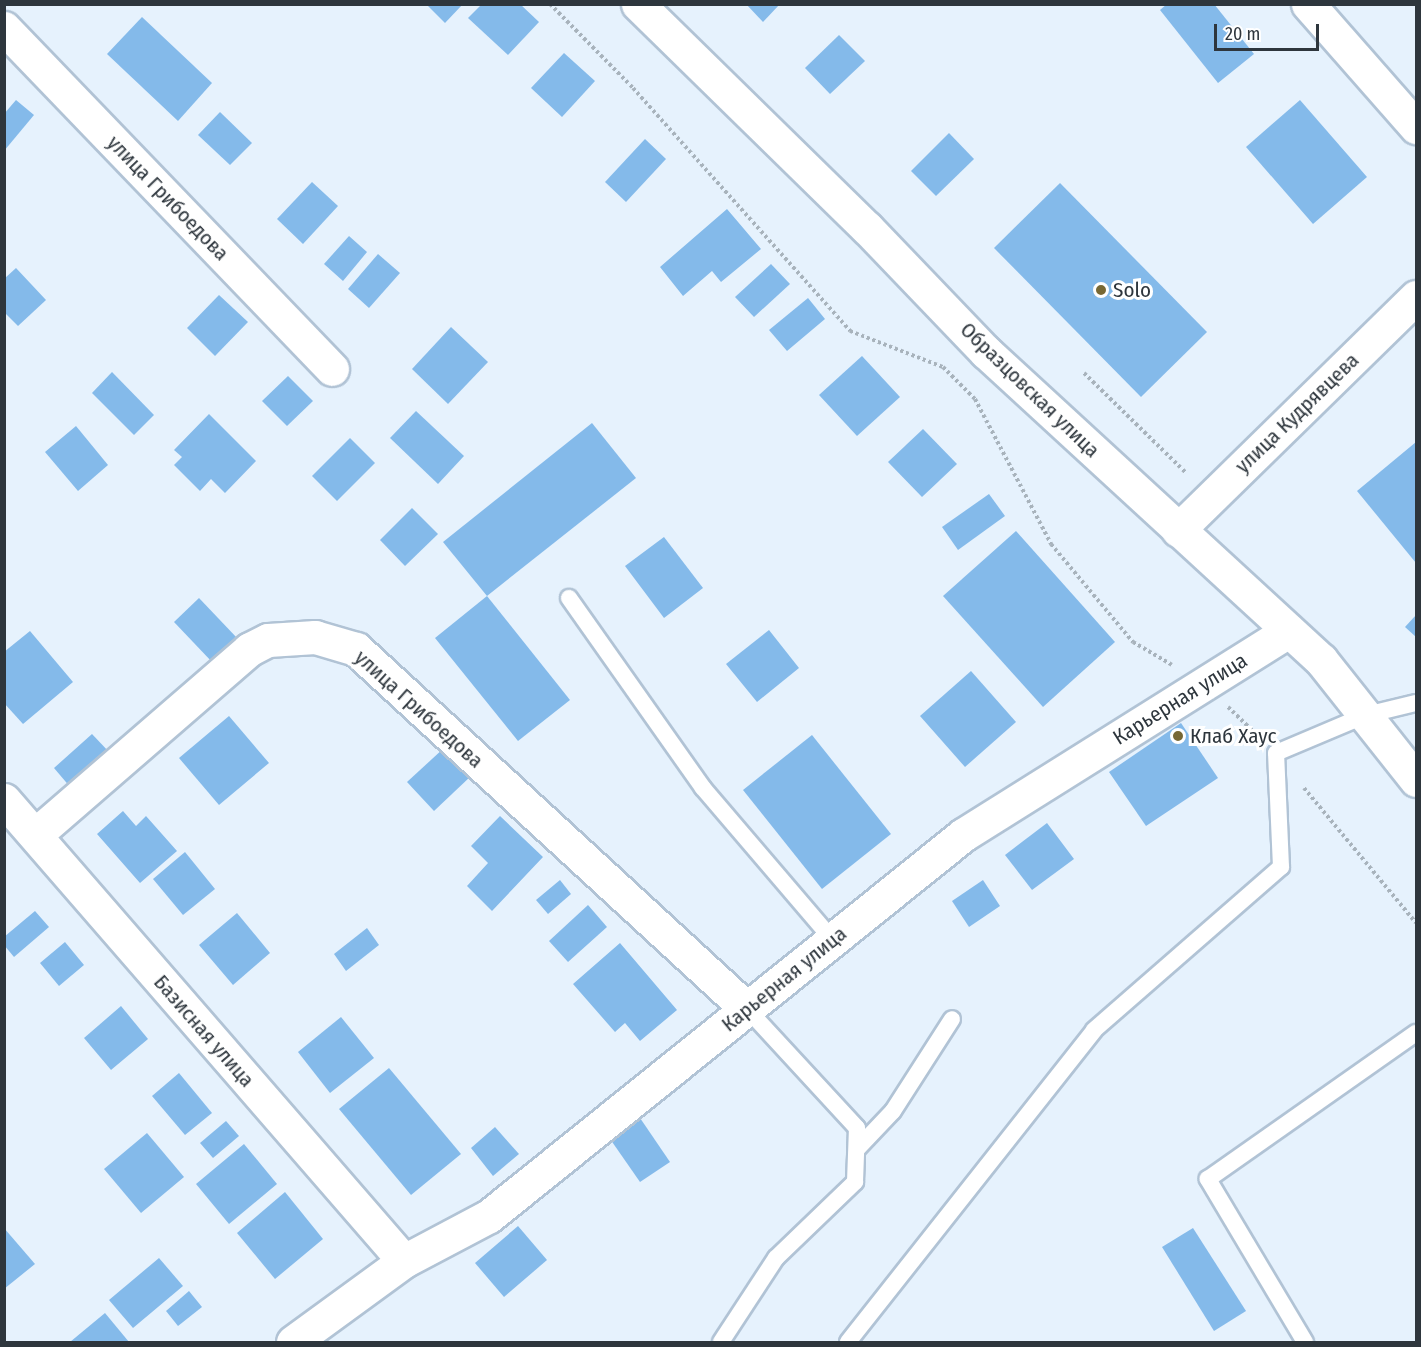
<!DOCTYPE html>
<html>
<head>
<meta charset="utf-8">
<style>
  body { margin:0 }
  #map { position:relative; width:1421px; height:1347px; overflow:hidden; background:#e6f2fd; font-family:"Fira Sans Condensed",sans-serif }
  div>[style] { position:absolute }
  .building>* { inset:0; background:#84baea }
  .path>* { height:4px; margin-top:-2px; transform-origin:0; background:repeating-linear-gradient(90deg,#a8b3bc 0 3px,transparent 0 6px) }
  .roads { filter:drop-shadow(2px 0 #b1c3d5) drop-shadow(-2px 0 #b1c3d5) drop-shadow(0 2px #b1c3d5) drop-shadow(0 -2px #b1c3d5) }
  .service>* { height:16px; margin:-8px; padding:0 8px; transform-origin:8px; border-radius:8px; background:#fff }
  .minor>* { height:33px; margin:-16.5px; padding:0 16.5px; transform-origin:16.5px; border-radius:16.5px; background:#fff }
  .secondary>* { height:33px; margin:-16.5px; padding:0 16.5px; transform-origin:16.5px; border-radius:16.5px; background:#fff }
  .dots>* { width:16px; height:16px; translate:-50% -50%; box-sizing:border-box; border:3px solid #fff; border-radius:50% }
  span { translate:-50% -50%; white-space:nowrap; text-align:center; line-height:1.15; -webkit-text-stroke:6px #fff; paint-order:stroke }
  .street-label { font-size:21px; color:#2e363d }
  .poi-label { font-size:21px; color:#2e363d }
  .left { translate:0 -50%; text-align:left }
  .frame { position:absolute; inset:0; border:6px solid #2e363d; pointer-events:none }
  .scale { position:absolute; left:1214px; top:24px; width:105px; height:27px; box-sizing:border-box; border:3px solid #2e363d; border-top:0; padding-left:8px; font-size:18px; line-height:21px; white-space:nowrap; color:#2e363d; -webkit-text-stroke:4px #fff; paint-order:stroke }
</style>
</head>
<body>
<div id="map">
  <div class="building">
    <div style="clip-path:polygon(426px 4px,463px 4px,445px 23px)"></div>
    <div style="clip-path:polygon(482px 4px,520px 4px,539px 22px,508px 55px,468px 18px)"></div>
    <div style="clip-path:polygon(746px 4px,780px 4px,763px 22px)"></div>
    <div style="clip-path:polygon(1167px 4px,1214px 4px,1254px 54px,1218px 83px,1160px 10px)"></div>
    <div style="clip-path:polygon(142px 17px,212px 83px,178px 121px,107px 54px)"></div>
    <div style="clip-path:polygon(839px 35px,865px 61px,830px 94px,805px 68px)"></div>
    <div style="clip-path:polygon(564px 53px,595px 81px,562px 117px,531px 88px)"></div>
    <div style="clip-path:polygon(16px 100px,34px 115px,4px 151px,4px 114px)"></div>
    <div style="clip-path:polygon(1300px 100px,1367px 177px,1313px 224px,1246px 147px)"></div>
    <div style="clip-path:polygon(220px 112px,252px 143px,230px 165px,198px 135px)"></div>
    <div style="clip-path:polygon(949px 133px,974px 159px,936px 196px,911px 171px)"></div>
    <div style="clip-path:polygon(645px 139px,666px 159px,626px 202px,605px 182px)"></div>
    <div style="clip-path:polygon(312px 182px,338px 206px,303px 244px,277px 219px)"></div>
    <div style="clip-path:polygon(1060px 183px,1207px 332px,1141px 397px,994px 248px)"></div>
    <div style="clip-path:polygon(727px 209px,761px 249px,721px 282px,712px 271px,683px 296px,660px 267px)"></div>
    <div style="clip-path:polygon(349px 236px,367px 252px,343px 281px,324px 264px)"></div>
    <div style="clip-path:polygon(378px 254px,400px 273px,369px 308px,348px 289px)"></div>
    <div style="clip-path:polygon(771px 264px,790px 284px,754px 317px,735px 297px)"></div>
    <div style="clip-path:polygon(16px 268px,46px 300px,18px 326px,4px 312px,4px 279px)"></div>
    <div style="clip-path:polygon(219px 295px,248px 322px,215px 356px,187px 328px)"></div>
    <div style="clip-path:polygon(808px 298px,825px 319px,787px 351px,769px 330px)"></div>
    <div style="clip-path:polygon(451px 327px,488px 362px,448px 404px,412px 369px)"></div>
    <div style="clip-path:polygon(862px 356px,900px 397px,857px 436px,819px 395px)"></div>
    <div style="clip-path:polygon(112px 372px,154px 415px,134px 435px,92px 393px)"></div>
    <div style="clip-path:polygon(288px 376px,313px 401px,287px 426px,262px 401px)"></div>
    <div style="clip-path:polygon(416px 411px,464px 456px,438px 484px,390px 438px)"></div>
    <div style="clip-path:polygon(209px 414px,256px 461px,225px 493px,211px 479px,200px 491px,174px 465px,182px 457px,174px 450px)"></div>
    <div style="clip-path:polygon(592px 423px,636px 478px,487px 596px,443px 542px)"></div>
    <div style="clip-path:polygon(76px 426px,108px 465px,78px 491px,45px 452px)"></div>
    <div style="clip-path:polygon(923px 429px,957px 464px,922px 497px,888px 462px)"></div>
    <div style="clip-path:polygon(350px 438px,375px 463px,337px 501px,312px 476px)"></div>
    <div style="clip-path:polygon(1416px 442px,1416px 563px,1357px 491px)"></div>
    <div style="clip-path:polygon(989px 494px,1005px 516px,958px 550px,942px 527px)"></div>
    <div style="clip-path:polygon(412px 508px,438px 534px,405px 566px,380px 540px)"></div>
    <div style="clip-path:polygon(1016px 531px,1115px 642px,1043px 707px,943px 596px)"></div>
    <div style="clip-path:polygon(664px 537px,703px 588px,664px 618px,625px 566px)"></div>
    <div style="clip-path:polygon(487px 596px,570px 700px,518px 741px,435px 638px)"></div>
    <div style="clip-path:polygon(199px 598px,238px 639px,213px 663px,174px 622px)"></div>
    <div style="clip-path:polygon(1416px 615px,1416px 637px,1405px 627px)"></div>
    <div style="clip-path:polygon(769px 630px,799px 668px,757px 702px,726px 664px)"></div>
    <div style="clip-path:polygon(30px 631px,73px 682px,23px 724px,4px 703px,4px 652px)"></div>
    <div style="clip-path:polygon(971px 671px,1016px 722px,965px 767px,920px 716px)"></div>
    <div style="clip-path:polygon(229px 716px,269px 763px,219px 805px,179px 758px)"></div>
    <div style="clip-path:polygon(1181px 723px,1218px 778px,1146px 826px,1109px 772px)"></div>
    <div style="clip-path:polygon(92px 734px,110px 753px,71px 788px,54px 768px)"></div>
    <div style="clip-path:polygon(812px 735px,891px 834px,822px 889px,743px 790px)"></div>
    <div style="clip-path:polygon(444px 748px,471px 776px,434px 811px,407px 782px)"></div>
    <div style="clip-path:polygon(123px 811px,136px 826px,146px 816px,177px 851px,140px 883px,97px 834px)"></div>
    <div style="clip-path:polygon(500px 816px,543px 857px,492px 911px,467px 886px,488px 863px,471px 846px)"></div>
    <div style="clip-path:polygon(1047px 823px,1074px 859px,1032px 890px,1005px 855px)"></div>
    <div style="clip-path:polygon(185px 852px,215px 889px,183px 915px,153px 879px)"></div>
    <div style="clip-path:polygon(560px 880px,571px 894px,548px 914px,536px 900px)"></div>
    <div style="clip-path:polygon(983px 880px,1000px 906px,969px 927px,952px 901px)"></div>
    <div style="clip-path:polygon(588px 905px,607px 927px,568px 962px,549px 941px)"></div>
    <div style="clip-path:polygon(35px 911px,49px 927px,14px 957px,4px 945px,4px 937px)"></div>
    <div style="clip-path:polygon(237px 913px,270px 953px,233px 985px,199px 945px)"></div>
    <div style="clip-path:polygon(367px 928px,379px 945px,346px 971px,334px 954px)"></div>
    <div style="clip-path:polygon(65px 942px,84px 965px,59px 986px,40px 963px)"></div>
    <div style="clip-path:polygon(620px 943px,677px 1010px,640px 1041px,625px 1023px,615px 1032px,573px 984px)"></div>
    <div style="clip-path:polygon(121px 1006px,148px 1039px,111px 1070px,84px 1038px)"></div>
    <div style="clip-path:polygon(341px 1017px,374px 1058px,330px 1093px,298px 1052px)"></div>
    <div style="clip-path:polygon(389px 1068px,461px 1154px,411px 1195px,339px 1109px)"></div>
    <div style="clip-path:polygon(179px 1073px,212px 1113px,185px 1135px,152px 1096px)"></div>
    <div style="clip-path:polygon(638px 1115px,670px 1162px,640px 1182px,608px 1136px)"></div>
    <div style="clip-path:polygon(226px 1121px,239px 1136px,213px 1158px,200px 1143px)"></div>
    <div style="clip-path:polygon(495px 1127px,519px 1154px,493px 1176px,471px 1148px)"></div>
    <div style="clip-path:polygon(147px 1133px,184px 1177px,141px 1213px,104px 1169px)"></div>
    <div style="clip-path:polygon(244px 1144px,277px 1184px,229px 1224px,196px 1184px)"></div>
    <div style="clip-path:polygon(285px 1192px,323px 1239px,275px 1279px,237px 1233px)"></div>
    <div style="clip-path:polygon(518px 1226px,547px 1260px,504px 1297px,475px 1263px)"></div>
    <div style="clip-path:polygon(4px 1228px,35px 1264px,4px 1289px)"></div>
    <div style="clip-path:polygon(1193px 1228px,1246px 1311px,1214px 1331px,1162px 1247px)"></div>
    <div style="clip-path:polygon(159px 1258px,183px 1286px,133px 1328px,109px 1300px)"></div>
    <div style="clip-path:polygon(189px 1291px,202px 1307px,178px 1326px,166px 1311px)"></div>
    <div style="clip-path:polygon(105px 1313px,129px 1342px,70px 1342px)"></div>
  </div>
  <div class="path">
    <div style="left:550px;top:4px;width:118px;rotate:45.3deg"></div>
    <div style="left:633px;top:88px;width:326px;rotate:48.2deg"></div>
    <div style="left:850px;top:331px;width:100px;rotate:21.2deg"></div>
    <div style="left:943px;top:367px;width:45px;rotate:45deg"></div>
    <div style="left:975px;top:399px;width:164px;rotate:62.3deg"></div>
    <div style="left:1051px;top:544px;width:128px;rotate:50.1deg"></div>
    <div style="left:1133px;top:642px;width:45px;rotate:30.5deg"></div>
    <div style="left:1084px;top:373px;width:143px;rotate:44.4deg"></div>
    <div style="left:1228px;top:707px;width:40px;rotate:44deg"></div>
    <div style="left:1304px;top:788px;width:175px;rotate:50.3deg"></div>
  </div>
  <div class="roads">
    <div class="service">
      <div style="left:569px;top:598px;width:232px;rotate:54.8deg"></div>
      <div style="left:703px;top:788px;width:199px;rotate:49.5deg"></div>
      <div style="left:857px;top:1149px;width:52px;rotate:-46.5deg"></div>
      <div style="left:893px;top:1111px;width:109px;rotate:-57.3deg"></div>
      <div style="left:721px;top:1342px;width:100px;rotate:-56.8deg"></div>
      <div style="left:776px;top:1258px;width:110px;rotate:-43.9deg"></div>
      <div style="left:855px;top:1182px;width:54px;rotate:-87.9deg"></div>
      <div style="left:857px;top:1128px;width:162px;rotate:-132.7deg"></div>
      <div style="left:848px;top:1342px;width:397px;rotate:-51.7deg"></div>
      <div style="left:1094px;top:1030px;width:248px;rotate:-41.1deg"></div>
      <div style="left:1281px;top:867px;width:114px;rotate:-92.5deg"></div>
      <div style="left:1276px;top:753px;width:98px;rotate:-22.9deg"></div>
      <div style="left:1366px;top:715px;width:51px;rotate:-13.5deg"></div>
      <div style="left:1305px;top:1342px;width:190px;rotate:-120.8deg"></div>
      <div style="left:1208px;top:1179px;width:254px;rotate:-35.1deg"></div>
    </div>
    <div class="minor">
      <div style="left:1308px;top:4px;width:164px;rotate:48.7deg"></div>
      <div style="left:4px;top:28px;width:473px;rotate:46.1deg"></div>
      <div style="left:1178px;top:530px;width:333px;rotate:-44.4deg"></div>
      <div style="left:4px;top:800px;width:610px;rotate:49.05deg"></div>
      <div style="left:35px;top:835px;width:284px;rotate:-40.9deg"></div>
      <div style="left:250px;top:649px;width:20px;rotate:-27deg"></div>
      <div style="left:268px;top:640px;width:47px;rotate:-3.7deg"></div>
      <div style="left:315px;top:637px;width:43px;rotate:16.3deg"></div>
      <div style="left:356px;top:649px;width:531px;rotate:42.64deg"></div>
      <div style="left:293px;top:1342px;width:137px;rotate:-36.1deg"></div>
      <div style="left:404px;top:1261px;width:96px;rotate:-27.9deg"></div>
      <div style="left:489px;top:1216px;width:608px;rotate:-38.79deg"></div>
      <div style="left:963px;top:835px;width:384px;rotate:-32.1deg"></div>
    </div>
    <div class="secondary">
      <div style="left:638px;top:4px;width:320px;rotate:44.4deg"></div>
      <div style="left:867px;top:228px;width:172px;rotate:46.2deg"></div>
      <div style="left:986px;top:352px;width:455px;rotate:42.6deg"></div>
      <div style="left:1321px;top:660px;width:153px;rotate:51.6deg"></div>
    </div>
  </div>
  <div class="dots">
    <div style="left:1101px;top:290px;background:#776835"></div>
    <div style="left:1178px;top:736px;background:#776835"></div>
  </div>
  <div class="street-label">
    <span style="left:168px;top:198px;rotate:46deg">улица Грибоедова</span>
    <span style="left:1030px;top:390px;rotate:44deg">Образцовская улица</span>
    <span style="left:1297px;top:413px;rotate:-44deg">улица Кудрявцева</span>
    <span style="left:1180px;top:699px;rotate:-32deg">Карьерная улица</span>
    <span style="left:419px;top:709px;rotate:42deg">улица Грибоедова</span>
    <span style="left:784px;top:979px;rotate:-39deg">Карьерная улица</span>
    <span style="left:204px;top:1031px;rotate:49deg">Базисная улица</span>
  </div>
  <div class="poi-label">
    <span class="left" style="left:1113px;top:290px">Solo</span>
    <span class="left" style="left:1190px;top:736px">Клаб Хаус</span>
  </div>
  <div class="frame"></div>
  <div class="scale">20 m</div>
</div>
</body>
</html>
